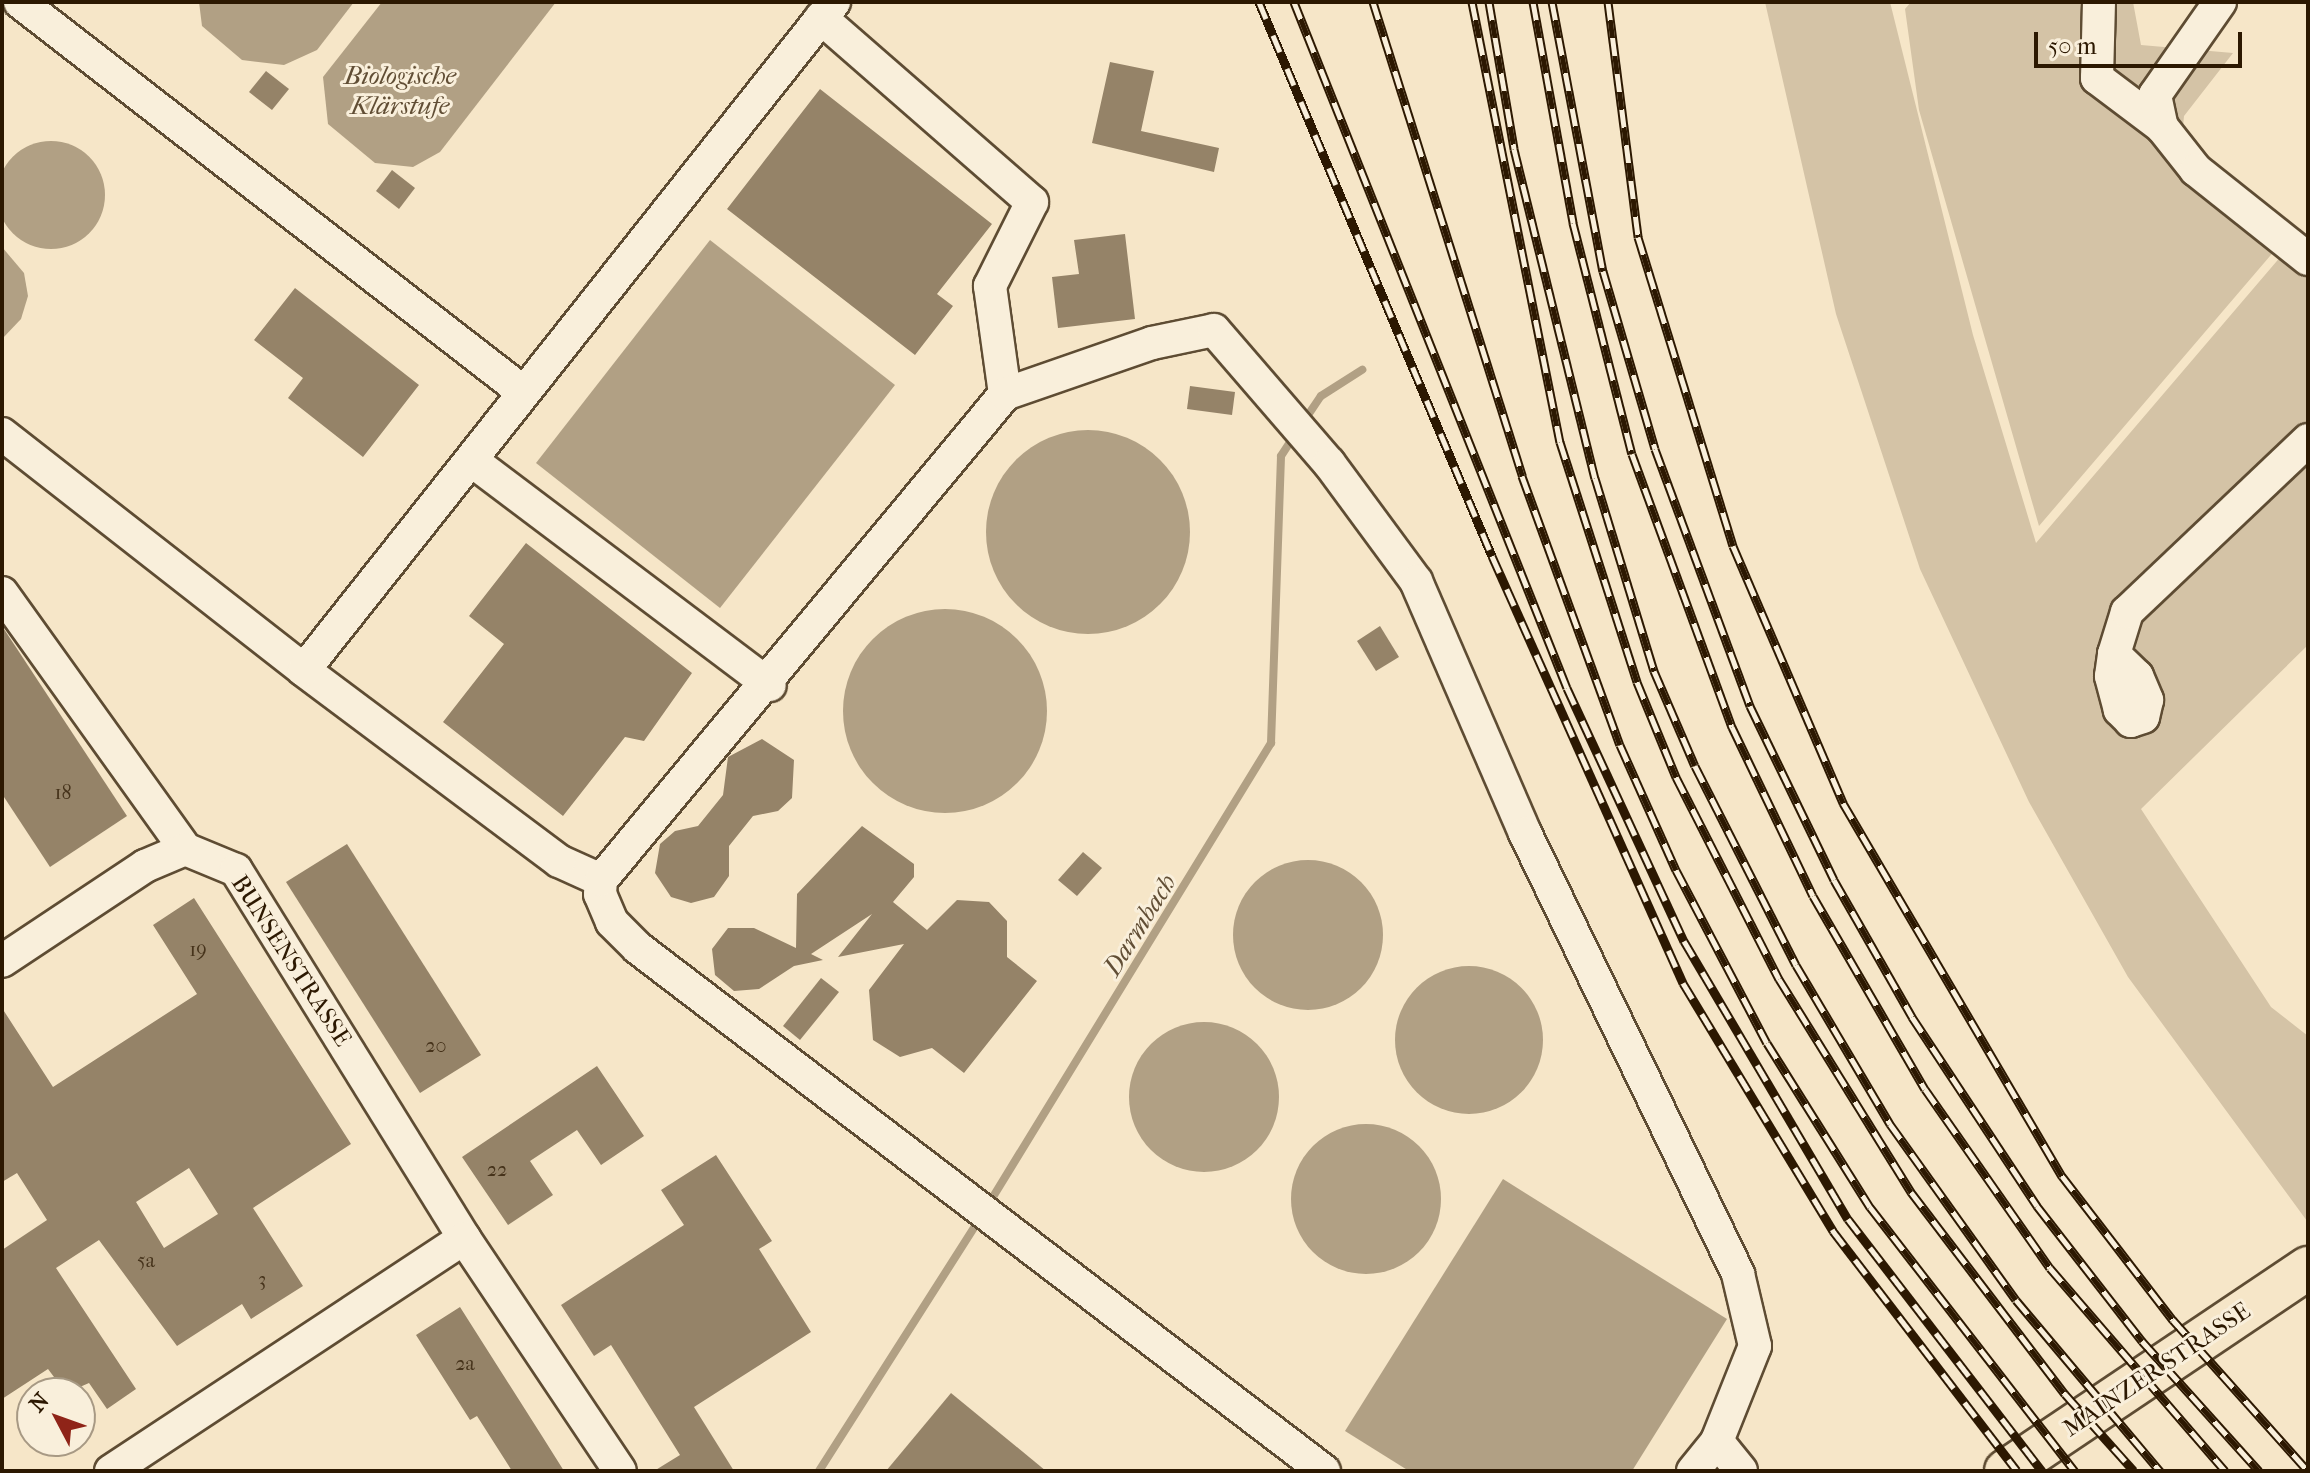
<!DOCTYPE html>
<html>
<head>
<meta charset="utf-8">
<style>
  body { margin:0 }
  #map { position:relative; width:2310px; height:1473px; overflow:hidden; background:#f6e6c8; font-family:"IM FELL French Canon",serif }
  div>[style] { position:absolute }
  .green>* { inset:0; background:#d4c3a6 }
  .water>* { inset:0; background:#b1a084 }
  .round { border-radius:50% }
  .stream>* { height:8px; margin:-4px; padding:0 4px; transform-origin:4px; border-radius:4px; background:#b1a084 }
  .building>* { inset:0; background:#958368 }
  .roads { filter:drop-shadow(2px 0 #5e4c33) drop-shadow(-2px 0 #5e4c33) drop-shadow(0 2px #5e4c33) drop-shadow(0 -2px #5e4c33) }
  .minor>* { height:32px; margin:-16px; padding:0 16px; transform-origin:16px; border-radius:16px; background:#f9efdb }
  .major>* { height:42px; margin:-21px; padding:0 21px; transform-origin:21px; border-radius:21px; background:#f6e6c8 }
  .rail>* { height:9px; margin-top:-4.5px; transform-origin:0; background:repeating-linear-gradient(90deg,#f9efdb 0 18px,#2c1801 0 36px); box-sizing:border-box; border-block:2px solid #2c1801 }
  span { translate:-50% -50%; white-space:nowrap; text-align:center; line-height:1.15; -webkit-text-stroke:6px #f9efdb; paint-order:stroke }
  .number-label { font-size:20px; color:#46331b }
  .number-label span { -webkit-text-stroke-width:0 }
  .street-label { font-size:24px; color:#2c1801 }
  .water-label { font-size:26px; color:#614e35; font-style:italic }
  .frame { position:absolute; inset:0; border:4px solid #2c1801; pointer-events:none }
  .north { position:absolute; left:16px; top:1377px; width:80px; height:80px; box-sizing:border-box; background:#f9efdb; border:2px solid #a79984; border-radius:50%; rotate:311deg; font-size:22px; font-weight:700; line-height:32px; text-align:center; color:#2c1801 }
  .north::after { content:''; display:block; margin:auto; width:28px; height:36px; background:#8f2418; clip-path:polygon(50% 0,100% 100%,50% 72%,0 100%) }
  .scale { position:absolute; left:2034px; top:32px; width:208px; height:36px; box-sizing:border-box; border:4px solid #2c1801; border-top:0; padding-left:10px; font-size:24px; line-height:28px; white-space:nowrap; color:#2c1801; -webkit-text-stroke:6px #f9efdb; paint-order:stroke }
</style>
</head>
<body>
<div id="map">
  <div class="green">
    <div style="clip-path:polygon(1765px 2px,1890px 2px,1973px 335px,2036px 543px,2282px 255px,2308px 273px,2308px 645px,2141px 809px,2271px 1007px,2308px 1036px,2307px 1221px,2128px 977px,2029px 802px,1920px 569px,1836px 314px)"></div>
    <div style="clip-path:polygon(1911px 2px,2133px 2px,2141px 45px,2233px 53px,2184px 116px,2179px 170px,2276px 249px,2039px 526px,1919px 110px,1905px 9px)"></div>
  </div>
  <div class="water">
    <div style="clip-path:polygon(199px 2px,354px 2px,317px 50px,284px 65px,242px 60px,202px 26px)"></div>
    <div style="clip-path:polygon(382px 2px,556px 2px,440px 152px,413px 167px,375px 163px,328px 124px,323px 77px)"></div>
    <div class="round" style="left:-3px;top:141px;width:108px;height:108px"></div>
    <div style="clip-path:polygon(710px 240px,895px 385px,720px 608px,536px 463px)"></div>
    <div style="clip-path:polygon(2px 247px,24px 273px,28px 296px,21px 319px,2px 339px)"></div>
    <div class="round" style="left:986px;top:430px;width:204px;height:204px"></div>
    <div class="round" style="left:843px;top:609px;width:204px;height:204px"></div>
    <div class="round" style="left:1233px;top:860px;width:150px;height:150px"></div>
    <div class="round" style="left:1395px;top:966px;width:148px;height:148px"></div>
    <div class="round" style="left:1129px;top:1022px;width:150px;height:150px"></div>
    <div class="round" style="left:1291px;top:1124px;width:150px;height:150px"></div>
    <div style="clip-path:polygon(1503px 1179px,1727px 1319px,1632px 1471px,1409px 1471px,1345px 1431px)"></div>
  </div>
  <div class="stream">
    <div style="left:1304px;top:421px;width:30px;rotate:-56deg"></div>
    <div style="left:1321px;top:396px;width:49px;rotate:-32.4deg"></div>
    <div style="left:988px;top:1205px;width:542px;rotate:-58.51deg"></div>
    <div style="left:1271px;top:743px;width:287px;rotate:-88deg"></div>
    <div style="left:1281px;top:456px;width:24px;rotate:-57deg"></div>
    <div style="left:819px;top:1471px;width:301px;rotate:-57.5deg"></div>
  </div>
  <div class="building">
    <div style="clip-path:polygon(1110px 62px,1154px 71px,1141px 131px,1219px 148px,1214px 172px,1092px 143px)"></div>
    <div style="clip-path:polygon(266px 71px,289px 89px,272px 110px,249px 92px)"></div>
    <div style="clip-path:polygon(820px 89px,992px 224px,937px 294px,953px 306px,915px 355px,727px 209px)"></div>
    <div style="clip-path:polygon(392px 170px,415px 188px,399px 209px,376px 191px)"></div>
    <div style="clip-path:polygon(1125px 234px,1135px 319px,1058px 328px,1052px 277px,1079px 274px,1074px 240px)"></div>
    <div style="clip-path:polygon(295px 288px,419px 385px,363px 457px,288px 398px,303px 378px,254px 340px)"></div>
    <div style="clip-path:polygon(1190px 386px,1235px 392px,1232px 415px,1187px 409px)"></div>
    <div style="clip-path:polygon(526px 543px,692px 673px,644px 741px,625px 737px,563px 816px,443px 722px,504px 644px,469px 616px)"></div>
    <div style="clip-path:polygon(2px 626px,127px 816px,50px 867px,2px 794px)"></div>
    <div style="clip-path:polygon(1380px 626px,1399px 657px,1376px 671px,1357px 641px)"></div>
    <div style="clip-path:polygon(762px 739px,794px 760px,792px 798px,778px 811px,753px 816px,729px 846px,729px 876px,714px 897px,691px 903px,671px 897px,655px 873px,660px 844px,675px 831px,698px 826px,723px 795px,728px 757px)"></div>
    <div style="clip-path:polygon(862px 826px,914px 864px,914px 877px,893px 902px,927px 930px,957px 900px,989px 902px,1007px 921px,1007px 957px,1037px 981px,964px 1073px,932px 1048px,900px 1057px,873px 1040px,869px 990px,904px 944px,838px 957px,872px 914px,811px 954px,823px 960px,794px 966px,759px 989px,734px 991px,715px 975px,712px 949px,728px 928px,754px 928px,796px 948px,797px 894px)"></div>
    <div style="clip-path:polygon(347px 844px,481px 1055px,420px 1093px,286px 882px)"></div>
    <div style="clip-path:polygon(1083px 852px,1102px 868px,1077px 896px,1058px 880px)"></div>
    <div style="clip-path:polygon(evenodd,194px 898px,351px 1144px,253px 1208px,303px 1286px,251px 1319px,242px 1304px,177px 1346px,99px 1240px,56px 1268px,136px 1389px,107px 1409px,89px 1383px,66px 1393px,48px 1369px,2px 1399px,2px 1250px,47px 1220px,17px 1173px,2px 1182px,2px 1008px,53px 1087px,197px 994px,153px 925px,194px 898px,189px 1168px,218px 1214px,164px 1248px,136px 1202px,189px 1168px)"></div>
    <div style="clip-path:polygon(821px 978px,839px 992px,800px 1040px,783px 1026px)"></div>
    <div style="clip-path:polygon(597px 1066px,644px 1136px,601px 1165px,577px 1130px,530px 1161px,553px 1195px,508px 1225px,462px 1157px)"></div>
    <div style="clip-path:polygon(716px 1155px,772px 1241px,759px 1249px,811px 1332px,694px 1407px,734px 1471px,654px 1471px,680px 1455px,611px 1345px,594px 1356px,561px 1305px,684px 1225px,661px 1190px)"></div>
    <div style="clip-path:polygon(460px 1307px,542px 1436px,564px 1471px,512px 1471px,477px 1416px,470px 1420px,416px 1335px)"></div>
    <div style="clip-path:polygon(951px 1393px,1046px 1471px,886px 1471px)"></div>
  </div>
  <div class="roads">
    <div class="minor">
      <div style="left:20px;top:2px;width:635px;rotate:37.77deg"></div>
      <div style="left:2099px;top:2px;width:76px;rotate:91.5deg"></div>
      <div style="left:2097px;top:78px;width:81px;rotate:37deg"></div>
      <div style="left:2220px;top:2px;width:113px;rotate:125deg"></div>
      <div style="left:2155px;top:95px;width:33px;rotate:78deg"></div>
      <div style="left:2162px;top:127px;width:55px;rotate:51.7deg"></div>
      <div style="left:2196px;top:170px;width:143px;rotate:38.5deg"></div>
      <div style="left:821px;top:18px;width:280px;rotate:41.1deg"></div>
      <div style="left:1032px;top:202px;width:94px;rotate:116.6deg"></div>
      <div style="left:990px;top:286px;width:109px;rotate:82.1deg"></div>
      <div style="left:2px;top:434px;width:383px;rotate:38deg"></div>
      <div style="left:475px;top:463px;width:369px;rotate:37deg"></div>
      <div style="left:2px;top:593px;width:315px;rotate:54.4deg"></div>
      <div style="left:2114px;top:654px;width:32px;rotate:44deg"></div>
      <div style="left:2137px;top:676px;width:26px;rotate:67deg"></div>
      <div style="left:2147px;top:700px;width:17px;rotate:103deg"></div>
      <div style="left:2143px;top:717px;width:13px;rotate:162deg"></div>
      <div style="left:2131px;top:721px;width:16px;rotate:-135deg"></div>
      <div style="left:2120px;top:710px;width:35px;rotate:-105deg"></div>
      <div style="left:2111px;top:676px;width:22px;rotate:-82deg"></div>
      <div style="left:2114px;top:654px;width:44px;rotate:-72.8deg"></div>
      <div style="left:2127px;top:612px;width:250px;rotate:-43.5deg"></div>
      <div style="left:601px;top:880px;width:46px;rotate:-155.7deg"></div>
      <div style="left:559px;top:861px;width:319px;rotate:-143.2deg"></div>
      <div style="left:304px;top:670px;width:853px;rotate:-51.57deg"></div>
      <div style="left:2px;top:961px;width:172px;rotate:-33.6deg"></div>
      <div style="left:145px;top:866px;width:43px;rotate:-23deg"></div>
      <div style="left:185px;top:849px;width:55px;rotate:22.4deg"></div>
      <div style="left:236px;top:870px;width:433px;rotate:58.2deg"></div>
      <div style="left:464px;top:1238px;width:280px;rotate:56.2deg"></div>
      <div style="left:111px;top:1471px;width:423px;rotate:-33.4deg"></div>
      <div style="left:1324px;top:1471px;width:863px;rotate:-142.68deg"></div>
      <div style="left:638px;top:948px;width:37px;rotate:-135deg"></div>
      <div style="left:612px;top:922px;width:30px;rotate:-113deg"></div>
      <div style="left:600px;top:894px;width:14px;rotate:-86deg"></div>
      <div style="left:601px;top:880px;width:632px;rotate:-50.26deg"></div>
      <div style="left:1005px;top:394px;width:156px;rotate:-19.1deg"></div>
      <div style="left:1152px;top:343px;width:63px;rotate:-11.8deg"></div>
      <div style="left:1214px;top:330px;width:176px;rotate:49.2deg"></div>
      <div style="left:1329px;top:463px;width:147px;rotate:53.6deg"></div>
      <div style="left:1416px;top:581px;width:275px;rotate:66.6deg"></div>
      <div style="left:1525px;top:833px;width:490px;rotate:64.2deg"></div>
      <div style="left:1738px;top:1274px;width:74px;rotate:76.7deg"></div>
      <div style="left:1755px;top:1346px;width:102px;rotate:111.8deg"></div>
      <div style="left:1693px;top:1471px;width:38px;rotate:-51deg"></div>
      <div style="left:1717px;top:1441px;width:38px;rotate:51deg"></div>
    </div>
    <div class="major">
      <div style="left:2006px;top:1471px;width:364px;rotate:-33.9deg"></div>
    </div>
  </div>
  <div class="rail">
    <div style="left:1259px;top:2px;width:601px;rotate:67.19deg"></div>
    <div style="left:1492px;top:556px;width:468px;rotate:65.9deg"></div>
    <div style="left:1683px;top:983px;width:290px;rotate:58.8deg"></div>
    <div style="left:1833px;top:1231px;width:302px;rotate:52.5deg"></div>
    <div style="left:1294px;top:2px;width:738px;rotate:68.3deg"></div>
    <div style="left:1567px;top:688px;width:279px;rotate:65.2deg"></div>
    <div style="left:1684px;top:941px;width:323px;rotate:59.5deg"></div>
    <div style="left:1848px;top:1219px;width:318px;rotate:52.4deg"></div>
    <div style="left:1373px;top:2px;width:497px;rotate:72.5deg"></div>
    <div style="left:1522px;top:476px;width:286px;rotate:70deg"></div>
    <div style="left:1620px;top:745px;width:137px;rotate:65.9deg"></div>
    <div style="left:1676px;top:870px;width:195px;rotate:62.3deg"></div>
    <div style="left:1767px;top:1043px;width:194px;rotate:57.9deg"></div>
    <div style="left:1870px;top:1207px;width:334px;rotate:52.2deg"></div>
    <div style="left:1472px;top:2px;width:449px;rotate:78.7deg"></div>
    <div style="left:1560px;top:442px;width:252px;rotate:72.2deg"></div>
    <div style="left:1637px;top:682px;width:103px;rotate:67.7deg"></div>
    <div style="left:1676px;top:777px;width:227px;rotate:63deg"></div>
    <div style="left:1779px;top:979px;width:251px;rotate:58.2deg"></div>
    <div style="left:1911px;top:1192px;width:254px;rotate:52.7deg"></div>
    <div style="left:2065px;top:1394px;width:103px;rotate:48.1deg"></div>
    <div style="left:1489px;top:2px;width:149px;rotate:80.3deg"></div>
    <div style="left:1514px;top:149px;width:339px;rotate:76.2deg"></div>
    <div style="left:1595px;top:478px;width:202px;rotate:73deg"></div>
    <div style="left:1654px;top:671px;width:103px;rotate:66.7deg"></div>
    <div style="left:1695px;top:766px;width:223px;rotate:63.1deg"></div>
    <div style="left:1796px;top:965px;width:185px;rotate:59.4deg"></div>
    <div style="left:1890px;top:1124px;width:216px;rotate:54.4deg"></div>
    <div style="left:2016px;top:1300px;width:224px;rotate:49.9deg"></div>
    <div style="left:1533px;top:2px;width:225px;rotate:79.7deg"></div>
    <div style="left:1573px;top:223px;width:238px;rotate:75.7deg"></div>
    <div style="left:1632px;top:454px;width:291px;rotate:69.9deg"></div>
    <div style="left:1732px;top:727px;width:187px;rotate:64.4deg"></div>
    <div style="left:1813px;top:896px;width:223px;rotate:59.9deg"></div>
    <div style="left:1925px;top:1089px;width:218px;rotate:55.1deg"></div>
    <div style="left:2050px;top:1268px;width:268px;rotate:49.2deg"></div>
    <div style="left:1552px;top:2px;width:274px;rotate:79.3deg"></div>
    <div style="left:1603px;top:271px;width:185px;rotate:73.7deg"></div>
    <div style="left:1655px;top:449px;width:274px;rotate:69.7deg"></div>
    <div style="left:1750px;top:706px;width:193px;rotate:64.2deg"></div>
    <div style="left:1834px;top:880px;width:158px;rotate:60.3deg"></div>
    <div style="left:1912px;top:1017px;width:227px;rotate:56.5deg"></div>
    <div style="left:2037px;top:1206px;width:171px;rotate:52.1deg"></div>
    <div style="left:2142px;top:1341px;width:175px;rotate:48deg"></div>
    <div style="left:1608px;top:2px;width:237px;rotate:82.7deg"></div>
    <div style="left:1638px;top:237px;width:323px;rotate:72.9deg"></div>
    <div style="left:1733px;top:546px;width:280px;rotate:66.8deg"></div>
    <div style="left:1843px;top:803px;width:433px;rotate:59.6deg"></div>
    <div style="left:2062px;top:1176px;width:182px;rotate:52.4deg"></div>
    <div style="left:2173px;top:1320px;width:203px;rotate:48.2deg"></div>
  </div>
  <div class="number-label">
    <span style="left:63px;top:792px">18</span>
    <span style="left:198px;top:949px">19</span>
    <span style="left:436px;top:1045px">20</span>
    <span style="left:497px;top:1169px">22</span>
    <span style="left:146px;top:1260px">5a</span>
    <span style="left:262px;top:1279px">3</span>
    <span style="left:465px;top:1363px">2a</span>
  </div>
  <div class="street-label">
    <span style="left:291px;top:961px;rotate:57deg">BUNSENSTRASSE</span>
    <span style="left:2157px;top:1370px;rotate:-34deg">MAINZER STRASSE</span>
  </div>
  <div class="water-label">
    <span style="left:400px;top:91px">Biologische<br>Klärstufe</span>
    <span style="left:1140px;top:925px;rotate:-58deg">Darmbach</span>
  </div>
  <div class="frame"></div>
  <div class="north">N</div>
  <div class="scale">50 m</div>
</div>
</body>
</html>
